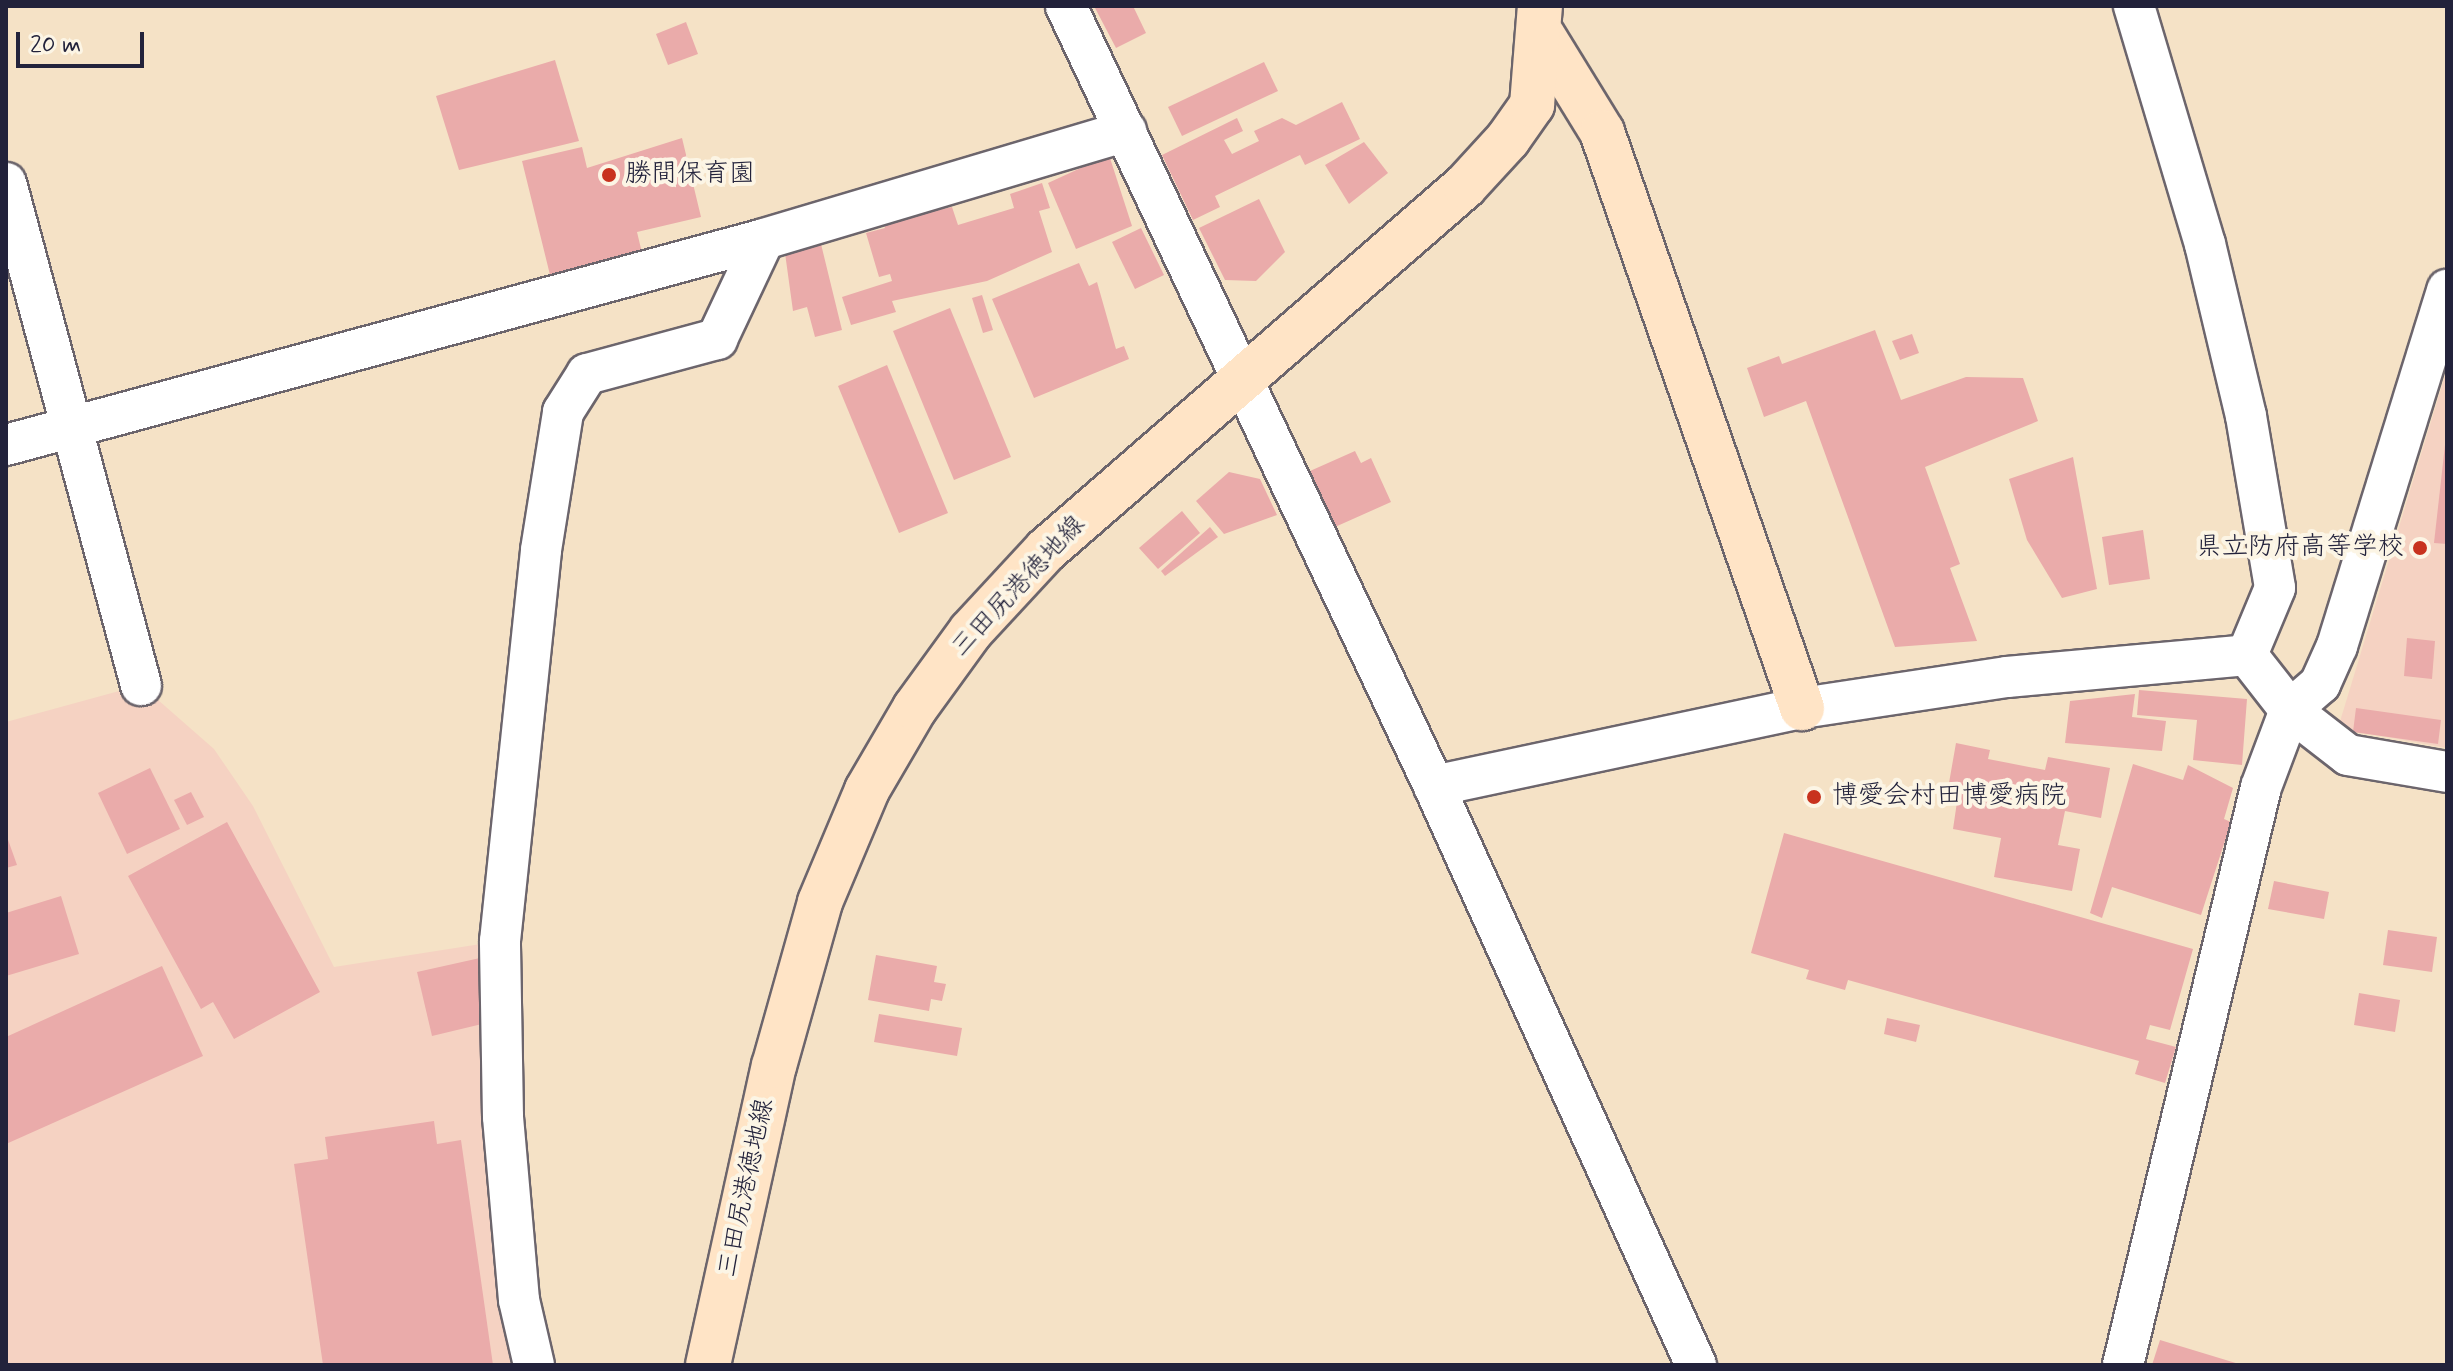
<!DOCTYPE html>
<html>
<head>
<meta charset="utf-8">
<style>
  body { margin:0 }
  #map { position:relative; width:2453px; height:1371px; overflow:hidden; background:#f5e2c6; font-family:Mynerve,"Klee One",sans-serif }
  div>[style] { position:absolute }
  .built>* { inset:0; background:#f5d2c2 }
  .building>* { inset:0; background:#eaabaa }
  .roads { filter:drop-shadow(2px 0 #6c656c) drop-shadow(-2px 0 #6c656c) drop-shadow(0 2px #6c656c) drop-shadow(0 -2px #6c656c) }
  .street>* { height:40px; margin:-20px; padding:0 20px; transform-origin:20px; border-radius:20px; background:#fff }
  .secondary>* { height:44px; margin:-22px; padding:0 22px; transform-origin:22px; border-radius:22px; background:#ffe4c6 }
  .dots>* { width:22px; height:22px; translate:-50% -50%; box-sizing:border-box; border:4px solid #fcf5e5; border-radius:50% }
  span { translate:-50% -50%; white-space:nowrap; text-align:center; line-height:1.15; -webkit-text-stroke:8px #fcf5e5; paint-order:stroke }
  .poi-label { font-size:26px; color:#22223b }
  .left { translate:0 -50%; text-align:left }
  .right { translate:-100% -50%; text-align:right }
  .street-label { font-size:26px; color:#22223b }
  .frame { position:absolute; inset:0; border:8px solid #22223b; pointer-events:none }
  .scale { position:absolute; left:16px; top:32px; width:128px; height:36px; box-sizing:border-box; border:4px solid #22223b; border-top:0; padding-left:10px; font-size:24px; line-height:28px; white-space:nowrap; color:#22223b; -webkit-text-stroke:6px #fcf5e5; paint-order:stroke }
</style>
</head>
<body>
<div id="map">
  <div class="built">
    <div style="clip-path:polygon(2447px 369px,2447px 748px,2338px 728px)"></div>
    <div style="clip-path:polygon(141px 685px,214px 749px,253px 806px,334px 967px,500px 941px,534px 1365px,6px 1365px,6px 722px)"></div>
  </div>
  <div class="building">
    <div style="clip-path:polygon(1094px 6px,1133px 6px,1146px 33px,1116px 48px)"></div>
    <div style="clip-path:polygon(686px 22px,698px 54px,668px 65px,656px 34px)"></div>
    <div style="clip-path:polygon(555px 60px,579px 141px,459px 170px,436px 96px)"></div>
    <div style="clip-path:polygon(1264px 62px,1278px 91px,1182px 136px,1168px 107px)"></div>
    <div style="clip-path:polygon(1342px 102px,1360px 139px,1305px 165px,1300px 155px,1215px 196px,1220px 207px,1193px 220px,1162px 155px,1237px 118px,1243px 131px,1224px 140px,1232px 154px,1259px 141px,1254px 131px,1282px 118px,1296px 125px)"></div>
    <div style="clip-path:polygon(682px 138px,701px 217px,637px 232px,643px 257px,551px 279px,522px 161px,582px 147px,587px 168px)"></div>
    <div style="clip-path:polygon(1364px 142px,1388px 173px,1349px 204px,1325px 165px)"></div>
    <div style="clip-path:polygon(1109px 155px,1132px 226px,1076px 249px,1048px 183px)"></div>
    <div style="clip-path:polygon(1042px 183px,1050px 208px,1039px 211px,1052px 252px,987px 281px,892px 301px,896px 312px,851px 325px,842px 297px,892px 281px,890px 274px,879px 277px,866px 233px,885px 228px,883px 221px,952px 207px,958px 225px,1014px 208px,1010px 194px)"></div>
    <div style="clip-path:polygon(1259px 199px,1285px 252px,1256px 281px,1225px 280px,1199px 228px)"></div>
    <div style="clip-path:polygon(1141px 228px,1164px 275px,1135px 289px,1112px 242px)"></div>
    <div style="clip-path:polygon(821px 244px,842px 330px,815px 337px,807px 307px,793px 311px,785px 253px)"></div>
    <div style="clip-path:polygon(1079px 263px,1089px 286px,1097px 282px,1116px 349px,1124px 346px,1129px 359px,1034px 398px,992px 299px)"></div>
    <div style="clip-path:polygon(982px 295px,993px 330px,983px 333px,972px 298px)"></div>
    <div style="clip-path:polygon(950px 308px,1011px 457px,954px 480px,893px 331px)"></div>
    <div style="clip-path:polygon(1875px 330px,1901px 400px,1966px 377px,2023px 378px,2038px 421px,1925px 467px,1960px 564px,1950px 568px,1977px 641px,1895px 647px,1806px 401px,1764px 417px,1747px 368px,1779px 356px,1782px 364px)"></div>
    <div style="clip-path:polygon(1912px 334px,1919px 353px,1900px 360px,1892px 341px)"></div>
    <div style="clip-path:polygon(887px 365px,948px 513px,899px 533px,838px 386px)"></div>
    <div style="clip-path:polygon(2445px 445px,2447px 445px,2447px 544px,2434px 543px)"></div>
    <div style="clip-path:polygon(1355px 451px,1361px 463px,1371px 458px,1391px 502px,1335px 527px,1310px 471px)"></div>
    <div style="clip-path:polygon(2073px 457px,2097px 589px,2062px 598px,2027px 540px,2009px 479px)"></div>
    <div style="clip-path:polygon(1229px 472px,1260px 479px,1277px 515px,1224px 534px,1196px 501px)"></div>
    <div style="clip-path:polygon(1182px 511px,1200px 533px,1158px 569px,1139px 548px)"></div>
    <div style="clip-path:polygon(1210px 527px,1218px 537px,1165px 576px,1161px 571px)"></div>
    <div style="clip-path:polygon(2143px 530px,2150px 579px,2109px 585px,2102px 537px)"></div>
    <div style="clip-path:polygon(2407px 638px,2435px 641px,2432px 679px,2404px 676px)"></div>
    <div style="clip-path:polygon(2139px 690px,2247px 699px,2242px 765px,2193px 760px,2197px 720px,2137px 715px)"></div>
    <div style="clip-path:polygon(2135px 694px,2132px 717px,2166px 721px,2162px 751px,2065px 743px,2070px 701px)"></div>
    <div style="clip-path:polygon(2356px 708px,2441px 720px,2438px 744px,2353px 732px)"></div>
    <div style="clip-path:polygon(1956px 743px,1990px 750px,1988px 759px,2045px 770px,2048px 757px,2110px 768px,2101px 818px,2065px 811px,2058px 845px,2080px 849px,2072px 891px,1994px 877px,2001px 838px,1953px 829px,1957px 802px,1946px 800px)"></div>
    <div style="clip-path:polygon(2133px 764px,2183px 780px,2188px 765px,2233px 788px,2224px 819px,2231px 822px,2201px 915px,2112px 887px,2102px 918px,2090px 913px)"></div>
    <div style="clip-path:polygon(150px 768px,180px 829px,127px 854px,98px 793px)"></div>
    <div style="clip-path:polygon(191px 792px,204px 817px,187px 825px,174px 800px)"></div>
    <div style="clip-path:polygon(227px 822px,320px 992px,234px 1039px,213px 1002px,201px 1009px,128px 876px)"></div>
    <div style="clip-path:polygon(1784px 833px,2193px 949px,2170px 1030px,2150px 1025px,2146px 1039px,2176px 1047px,2165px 1083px,2135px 1074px,2139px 1061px,1848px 980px,1845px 990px,1806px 979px,1809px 970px,1751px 953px)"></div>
    <div style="clip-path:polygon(6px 834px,17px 865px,6px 868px)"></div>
    <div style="clip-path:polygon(2274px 881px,2329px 892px,2324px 919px,2268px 909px)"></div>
    <div style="clip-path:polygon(61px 896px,79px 954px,6px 976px,6px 913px)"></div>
    <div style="clip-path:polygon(2388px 930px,2437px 937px,2432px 972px,2383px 965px)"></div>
    <div style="clip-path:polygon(876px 955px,937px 966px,934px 982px,946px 984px,942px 1001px,931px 999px,929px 1011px,868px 1000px)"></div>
    <div style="clip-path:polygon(480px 958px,482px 1024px,432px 1036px,417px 972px)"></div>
    <div style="clip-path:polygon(162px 966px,203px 1056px,6px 1144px,6px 1037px)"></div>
    <div style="clip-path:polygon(2359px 993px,2400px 1000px,2395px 1032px,2354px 1025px)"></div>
    <div style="clip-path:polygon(879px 1014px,962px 1028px,957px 1056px,874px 1042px)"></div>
    <div style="clip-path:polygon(1887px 1018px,1920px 1025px,1916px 1042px,1884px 1034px)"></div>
    <div style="clip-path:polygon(434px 1121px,437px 1144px,461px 1140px,493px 1365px,323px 1365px,294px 1164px,328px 1159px,325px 1137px)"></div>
    <div style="clip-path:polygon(2160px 1340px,2239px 1364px,2239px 1365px,2152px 1365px)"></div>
  </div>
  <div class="roads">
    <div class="street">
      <div style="left:1066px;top:6px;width:862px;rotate:64.74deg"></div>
      <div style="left:1434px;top:786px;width:636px;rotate:65.65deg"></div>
      <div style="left:2134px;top:6px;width:248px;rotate:73.4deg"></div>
      <div style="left:2205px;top:244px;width:177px;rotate:76.6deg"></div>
      <div style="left:2246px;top:416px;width:174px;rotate:80.4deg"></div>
      <div style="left:2275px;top:588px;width:73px;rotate:112.7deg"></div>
      <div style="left:6px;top:183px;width:520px;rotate:74.95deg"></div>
      <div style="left:6px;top:445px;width:785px;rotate:-15.2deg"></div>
      <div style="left:764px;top:239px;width:378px;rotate:-16.6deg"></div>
      <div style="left:1434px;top:786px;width:376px;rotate:-12deg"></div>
      <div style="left:1802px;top:708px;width:207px;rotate:-8.6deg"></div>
      <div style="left:2007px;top:677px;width:241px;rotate:-5.2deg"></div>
      <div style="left:2247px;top:655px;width:70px;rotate:52deg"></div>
      <div style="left:2290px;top:710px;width:73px;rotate:37.8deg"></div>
      <div style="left:2348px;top:755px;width:100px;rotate:9.7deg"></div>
      <div style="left:534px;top:1365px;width:67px;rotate:-103deg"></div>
      <div style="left:519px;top:1300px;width:184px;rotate:-95deg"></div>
      <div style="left:503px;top:1117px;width:176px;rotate:-91deg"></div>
      <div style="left:500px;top:941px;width:393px;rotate:-84deg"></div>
      <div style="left:541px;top:550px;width:140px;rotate:-80.9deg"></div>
      <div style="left:563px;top:412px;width:45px;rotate:-57.7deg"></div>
      <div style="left:587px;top:374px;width:135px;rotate:-15.1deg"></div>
      <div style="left:717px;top:339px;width:110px;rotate:-64.8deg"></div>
      <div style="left:2123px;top:1365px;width:594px;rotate:-76.57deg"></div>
      <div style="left:2261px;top:787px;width:82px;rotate:-69.4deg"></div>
      <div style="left:2290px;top:710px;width:40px;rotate:-41deg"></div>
      <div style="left:2320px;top:684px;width:42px;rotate:-65.9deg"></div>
      <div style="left:2337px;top:646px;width:373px;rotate:-72.8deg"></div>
    </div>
    <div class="secondary">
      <div style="left:1543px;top:36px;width:113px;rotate:58.4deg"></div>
      <div style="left:1602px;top:132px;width:610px;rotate:70.85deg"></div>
      <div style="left:708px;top:1365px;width:306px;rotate:-77.6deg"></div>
      <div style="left:774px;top:1066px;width:170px;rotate:-74.3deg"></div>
      <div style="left:820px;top:902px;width:121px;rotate:-67.2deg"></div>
      <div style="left:867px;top:790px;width:95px;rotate:-59.7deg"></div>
      <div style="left:915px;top:708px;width:95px;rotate:-54deg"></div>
      <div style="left:971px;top:631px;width:110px;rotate:-47.2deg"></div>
      <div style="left:1046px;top:550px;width:555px;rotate:-40.98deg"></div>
      <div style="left:1465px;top:186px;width:64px;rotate:-47.5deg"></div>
      <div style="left:1508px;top:139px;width:42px;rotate:-54.8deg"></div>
      <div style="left:1532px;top:105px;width:99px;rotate:-85.4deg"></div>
    </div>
  </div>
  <div class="dots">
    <div style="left:609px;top:175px;background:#c8321e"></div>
    <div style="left:2420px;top:548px;background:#c8321e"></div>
    <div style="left:1814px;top:797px;background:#c8321e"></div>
  </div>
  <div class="poi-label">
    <span class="left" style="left:625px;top:175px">勝間保育園</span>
    <span class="right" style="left:2404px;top:548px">県立防府高等学校</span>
    <span class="left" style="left:1832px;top:797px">博愛会村田博愛病院</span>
  </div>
  <div class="street-label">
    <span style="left:1019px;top:587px;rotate:-47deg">三田尻港徳地線</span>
    <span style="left:747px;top:1188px;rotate:-78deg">三田尻港徳地線</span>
  </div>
  <div class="frame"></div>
  <div class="scale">20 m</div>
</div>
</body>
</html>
